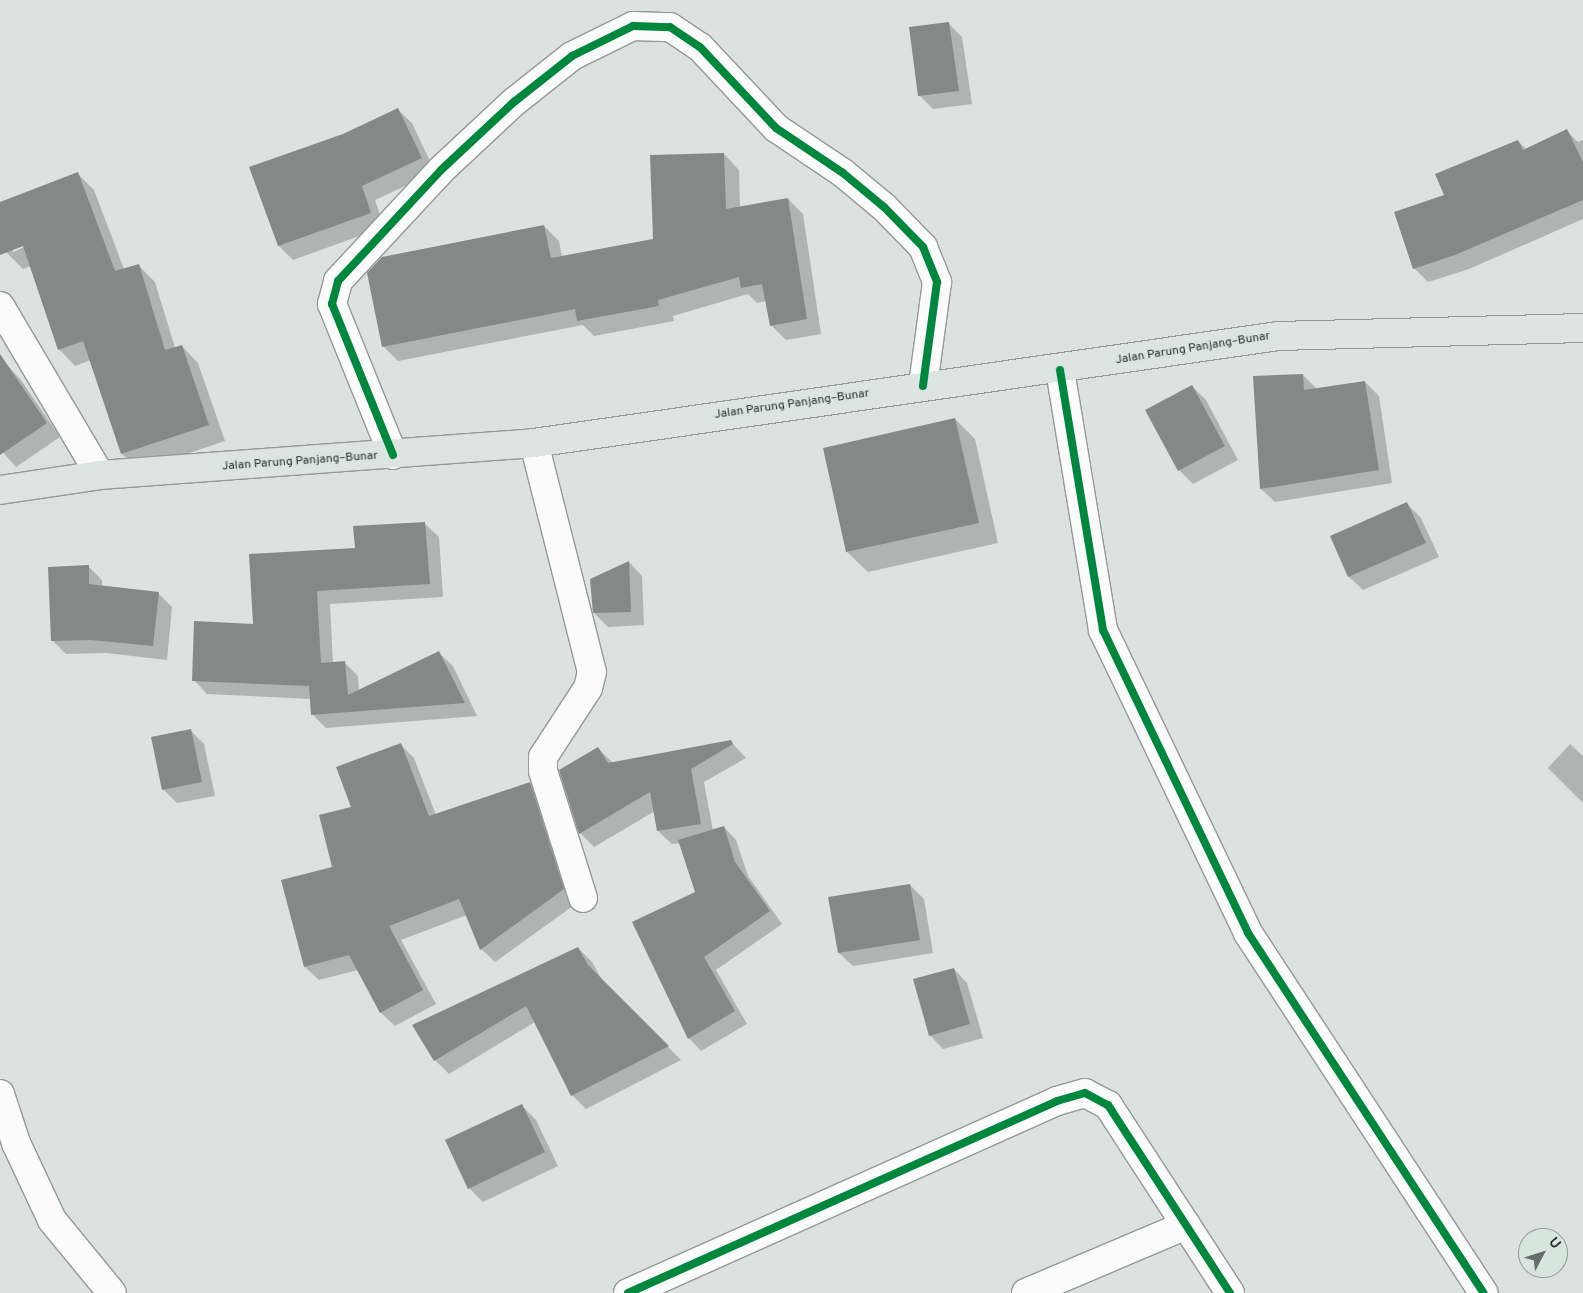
<!DOCTYPE html>
<html>
<head>
<meta charset="utf-8">
<style>
  body { margin:0 }
  #map { position:relative; width:1583px; height:1293px; overflow:hidden; background:#dbe2df; font-family:Overpass,sans-serif }
  div>[style] { position:absolute }
  .shadow>* { inset:0; background:#0003 }
  .building>* { inset:0; background:#848987 }
  .roads { filter:drop-shadow(1px 0 #949997) drop-shadow(-1px 0 #949997) drop-shadow(0 1px #949997) drop-shadow(0 -1px #949997) }
  .minor>* { height:28px; margin:-14px; padding:0 14px; transform-origin:14px; border-radius:14px; background:#fafbfa }
  .primary>* { height:28px; margin:-14px; padding:0 14px; transform-origin:14px; border-radius:14px; background:#dce5e2 }
  .cycleway>* { height:8px; margin:-4px; padding:0 4px; transform-origin:4px; border-radius:4px; background:#00873e }
  span { translate:-50% -50%; white-space:nowrap; text-align:center; line-height:1.15; -webkit-text-stroke:5px #d8e5df; paint-order:stroke }
  .street-label { font-size:12px; color:#292e2c }
  .north { position:absolute; left:1518px; top:1228px; width:50px; height:50px; box-sizing:border-box; background:#d8e5df; border:1px solid #929c97; border-radius:50%; rotate:50deg; font-size:14px; font-weight:700; line-height:20px; text-align:center; color:#292e2c }
  .north::after { content:''; display:block; margin:auto; width:18px; height:22px; background:#676d6b; clip-path:polygon(50% 0,100% 100%,50% 72%,0 100%) }
</style>
</head>
<body>
<div id="map">
  <div class="shadow">
    <div style="clip-path:polygon(948px 23px,962px 37px,972px 104px,933px 109px,919px 95px)"></div>
    <div style="clip-path:polygon(398px 110px,412px 123px,435px 172px,375px 200px,384px 227px,293px 260px,279px 246px,251px 167px,343px 135px)"></div>
    <div style="clip-path:polygon(1567px 131px,1578px 142px,1583px 140px,1583px 219px,1469px 269px,1428px 282px,1414px 268px,1446px 196px,1518px 141px,1527px 150px)"></div>
    <div style="clip-path:polygon(724px 154px,739px 170px,740px 208px,788px 199px,803px 214px,821px 334px,786px 340px,771px 325px,766px 301px,757px 303px,748px 294px,673px 316px,674px 321px,594px 336px,583px 325px,398px 361px,383px 346px,544px 226px,559px 241px,562px 257px,654px 240px)"></div>
    <div style="clip-path:polygon(evenodd,77px 173px,94px 190px,124px 269px,138px 265px,155px 282px,175px 348px,182px 346px,198px 363px,225px 441px,139px 470px,122px 454px,91px 360px,75px 366px,59px 349px,31px 266px,23px 269px,6px 252px,0 237px,0 203px,77px 173px,28px 243px,29px 245px,13px 252px,13px 249px,28px 243px)"></div>
    <div style="clip-path:polygon(8px 366px,21px 380px,60px 437px,16px 467px,0 449px,0 372px)"></div>
    <div style="clip-path:polygon(1303px 375px,1317px 389px,1365px 382px,1379px 396px,1392px 483px,1275px 502px,1261px 489px)"></div>
    <div style="clip-path:polygon(1192px 386px,1206px 400px,1238px 460px,1193px 484px,1179px 470px)"></div>
    <div style="clip-path:polygon(955px 419px,975px 439px,998px 543px,868px 572px,847px 552px,824px 449px)"></div>
    <div style="clip-path:polygon(1407px 504px,1421px 518px,1439px 557px,1363px 590px,1349px 577px,1332px 537px)"></div>
    <div style="clip-path:polygon(425px 524px,439px 537px,443px 597px,330px 604px,333px 663px,344px 662px,358px 676px,359px 691px,439px 653px,453px 666px,477px 716px,326px 728px,313px 715px,311px 699px,207px 694px,194px 680px,254px 625px,356px 549px)"></div>
    <div style="clip-path:polygon(629px 562px,642px 576px,644px 625px,608px 627px,594px 613px)"></div>
    <div style="clip-path:polygon(88px 566px,102px 580px,102px 587px,159px 594px,172px 607px,167px 660px,106px 653px,66px 654px,52px 640px)"></div>
    <div style="clip-path:polygon(190px 730px,204px 744px,215px 796px,177px 803px,164px 790px)"></div>
    <div style="clip-path:polygon(731px 742px,746px 758px,704px 782px,713px 831px,724px 827px,736px 840px,748px 876px,782px 924px,716px 970px,747px 1024px,701px 1051px,689px 1038px,697px 893px,681px 843px,672px 844px,658px 831px,655px 811px,594px 847px,580px 833px,598px 748px,613px 763px)"></div>
    <div style="clip-path:polygon(400px 744px,414px 758px,436px 815px,530px 784px,544px 797px,577px 903px,495px 962px,481px 949px,467px 915px,401px 940px,436px 1004px,395px 1026px,381px 1013px,358px 970px,319px 980px,305px 967px,353px 808px)"></div>
    <div style="clip-path:polygon(1570px 744px,1583px 756px,1583px 803px,1548px 768px)"></div>
    <div style="clip-path:polygon(910px 885px,924px 899px,933px 953px,853px 966px,839px 953px)"></div>
    <div style="clip-path:polygon(578px 948px,592px 962px,602px 980px,681px 1060px,586px 1109px,572px 1095px,535px 1022px,449px 1074px,435px 1060px)"></div>
    <div style="clip-path:polygon(954px 969px,967px 983px,983px 1038px,943px 1049px,930px 1035px)"></div>
    <div style="clip-path:polygon(522px 1106px,536px 1120px,558px 1166px,483px 1202px,469px 1188px)"></div>
  </div>
  <div class="building">
    <div style="clip-path:polygon(949px 22px,959px 91px,918px 96px,909px 27px)"></div>
    <div style="clip-path:polygon(398px 108px,422px 158px,362px 186px,371px 213px,278px 246px,249px 167px,343px 134px)"></div>
    <div style="clip-path:polygon(1567px 129px,1583px 162px,1583px 200px,1455px 255px,1413px 269px,1394px 212px,1444px 195px,1435px 174px,1518px 140px,1523px 150px)"></div>
    <div style="clip-path:polygon(724px 153px,726px 209px,788px 198px,807px 319px,770px 326px,762px 284px,741px 288px,739px 277px,658px 300px,659px 306px,577px 321px,575px 309px,382px 347px,367px 273px,382px 257px,544px 225px,551px 258px,653px 239px,650px 155px)"></div>
    <div style="clip-path:polygon(78px 172px,115px 271px,139px 264px,165px 350px,182px 345px,209px 425px,121px 454px,83px 341px,58px 350px,23px 246px,0 255px,0 202px)"></div>
    <div style="clip-path:polygon(0 354px,47px 423px,0 455px)"></div>
    <div style="clip-path:polygon(1303px 374px,1304px 390px,1365px 381px,1379px 470px,1260px 489px,1253px 376px)"></div>
    <div style="clip-path:polygon(1192px 385px,1225px 446px,1178px 471px,1145px 410px)"></div>
    <div style="clip-path:polygon(955px 418px,979px 523px,846px 552px,823px 448px)"></div>
    <div style="clip-path:polygon(1407px 502px,1426px 543px,1348px 577px,1330px 536px)"></div>
    <div style="clip-path:polygon(425px 522px,430px 584px,317px 591px,321px 663px,345px 661px,348px 695px,439px 651px,465px 703px,311px 715px,309px 686px,192px 681px,194px 621px,253px 624px,249px 554px,355px 548px,353px 526px)"></div>
    <div style="clip-path:polygon(629px 561px,631px 612px,593px 613px,590px 579px)"></div>
    <div style="clip-path:polygon(89px 565px,89px 584px,159px 592px,153px 646px,91px 640px,51px 641px,48px 567px)"></div>
    <div style="clip-path:polygon(191px 729px,202px 782px,162px 790px,151px 737px)"></div>
    <div style="clip-path:polygon(731px 740px,733px 744px,691px 769px,701px 824px,657px 831px,650px 792px,579px 834px,559px 770px,598px 747px,608px 763px)"></div>
    <div style="clip-path:polygon(401px 743px,429px 816px,530px 782px,564px 889px,480px 950px,459px 899px,389px 926px,423px 990px,380px 1013px,349px 955px,304px 967px,281px 880px,332px 867px,319px 815px,351px 807px,336px 767px)"></div>
    <div style="clip-path:polygon(724px 826px,735px 862px,770px 911px,704px 957px,735px 1011px,688px 1039px,632px 922px,695px 892px,678px 840px)"></div>
    <div style="clip-path:polygon(910px 884px,920px 940px,838px 953px,828px 897px)"></div>
    <div style="clip-path:polygon(578px 947px,588px 965px,669px 1046px,571px 1096px,526px 1006px,434px 1061px,412px 1025px)"></div>
    <div style="clip-path:polygon(954px 968px,970px 1024px,929px 1036px,913px 979px)"></div>
    <div style="clip-path:polygon(522px 1104px,545px 1152px,468px 1189px,445px 1140px)"></div>
  </div>
  <div class="roads">
    <div class="minor">
      <div style="left:0;top:306px;width:196px;rotate:59.4deg"></div>
      <div style="left:1060px;top:370px;width:264px;rotate:80.6deg"></div>
      <div style="left:1103px;top:630px;width:336px;rotate:64.4deg"></div>
      <div style="left:1248px;top:933px;width:430px;rotate:56.8deg"></div>
      <div style="left:534px;top:443px;width:236px;rotate:75.8deg"></div>
      <div style="left:592px;top:672px;width:16px;rotate:104deg"></div>
      <div style="left:588px;top:688px;width:82px;rotate:123.1deg"></div>
      <div style="left:543px;top:757px;width:14px;rotate:90deg"></div>
      <div style="left:543px;top:771px;width:133px;rotate:72.5deg"></div>
      <div style="left:393px;top:455px;width:163px;rotate:-112deg"></div>
      <div style="left:332px;top:304px;width:24px;rotate:-75deg"></div>
      <div style="left:338px;top:281px;width:151px;rotate:-47.1deg"></div>
      <div style="left:441px;top:170px;width:100px;rotate:-43deg"></div>
      <div style="left:514px;top:102px;width:74px;rotate:-38.4deg"></div>
      <div style="left:572px;top:56px;width:68px;rotate:-26.2deg"></div>
      <div style="left:633px;top:26px;width:37px;rotate:2deg"></div>
      <div style="left:670px;top:27px;width:36px;rotate:34deg"></div>
      <div style="left:700px;top:47px;width:111px;rotate:46.8deg"></div>
      <div style="left:776px;top:128px;width:81px;rotate:33.9deg"></div>
      <div style="left:843px;top:173px;width:53px;rotate:39.7deg"></div>
      <div style="left:884px;top:207px;width:56px;rotate:45.7deg"></div>
      <div style="left:923px;top:247px;width:38px;rotate:68deg"></div>
      <div style="left:937px;top:282px;width:105px;rotate:97.7deg"></div>
      <div style="left:0;top:1094px;width:52px;rotate:71.9deg"></div>
      <div style="left:16px;top:1143px;width:85px;rotate:64.9deg"></div>
      <div style="left:52px;top:1220px;width:94px;rotate:50.6deg"></div>
      <div style="left:628px;top:1293px;width:470px;rotate:-24.1deg"></div>
      <div style="left:1057px;top:1101px;width:29px;rotate:-16deg"></div>
      <div style="left:1085px;top:1093px;width:26px;rotate:28deg"></div>
      <div style="left:1108px;top:1105px;width:224px;rotate:57deg"></div>
      <div style="left:1026px;top:1293px;width:174px;rotate:-23deg"></div>
    </div>
    <div class="primary">
      <div style="left:0;top:490px;width:101px;rotate:-8.5deg"></div>
      <div style="left:100px;top:475px;width:435px;rotate:-4.2deg"></div>
      <div style="left:534px;top:443px;width:752px;rotate:-8.18deg"></div>
      <div style="left:1278px;top:336px;width:305px;rotate:-1.5deg"></div>
    </div>
  </div>
  <div class="cycleway">
    <div style="left:1060px;top:370px;width:264px;rotate:80.6deg"></div>
    <div style="left:1103px;top:630px;width:336px;rotate:64.4deg"></div>
    <div style="left:1248px;top:933px;width:430px;rotate:56.8deg"></div>
    <div style="left:393px;top:455px;width:163px;rotate:-112deg"></div>
    <div style="left:332px;top:304px;width:24px;rotate:-75deg"></div>
    <div style="left:338px;top:281px;width:151px;rotate:-47.1deg"></div>
    <div style="left:441px;top:170px;width:100px;rotate:-43deg"></div>
    <div style="left:514px;top:102px;width:74px;rotate:-38.4deg"></div>
    <div style="left:572px;top:56px;width:68px;rotate:-26.2deg"></div>
    <div style="left:633px;top:26px;width:37px;rotate:2deg"></div>
    <div style="left:670px;top:27px;width:36px;rotate:34deg"></div>
    <div style="left:700px;top:47px;width:111px;rotate:46.8deg"></div>
    <div style="left:776px;top:128px;width:81px;rotate:33.9deg"></div>
    <div style="left:843px;top:173px;width:53px;rotate:39.7deg"></div>
    <div style="left:884px;top:207px;width:56px;rotate:45.7deg"></div>
    <div style="left:923px;top:247px;width:38px;rotate:68deg"></div>
    <div style="left:937px;top:282px;width:105px;rotate:97.7deg"></div>
    <div style="left:628px;top:1293px;width:470px;rotate:-24.1deg"></div>
    <div style="left:1057px;top:1101px;width:29px;rotate:-16deg"></div>
    <div style="left:1085px;top:1093px;width:26px;rotate:28deg"></div>
    <div style="left:1108px;top:1105px;width:224px;rotate:57deg"></div>
  </div>
  <div class="street-label">
    <span style="left:1193px;top:349px;rotate:-9deg">Jalan Parung Panjang–Bunar</span>
    <span style="left:792px;top:405px;rotate:-8deg">Jalan Parung Panjang–Bunar</span>
    <span style="left:300px;top:462px;rotate:-4deg">Jalan Parung Panjang–Bunar</span>
  </div>
  <div class="north">U</div>
</div>
</body>
</html>
